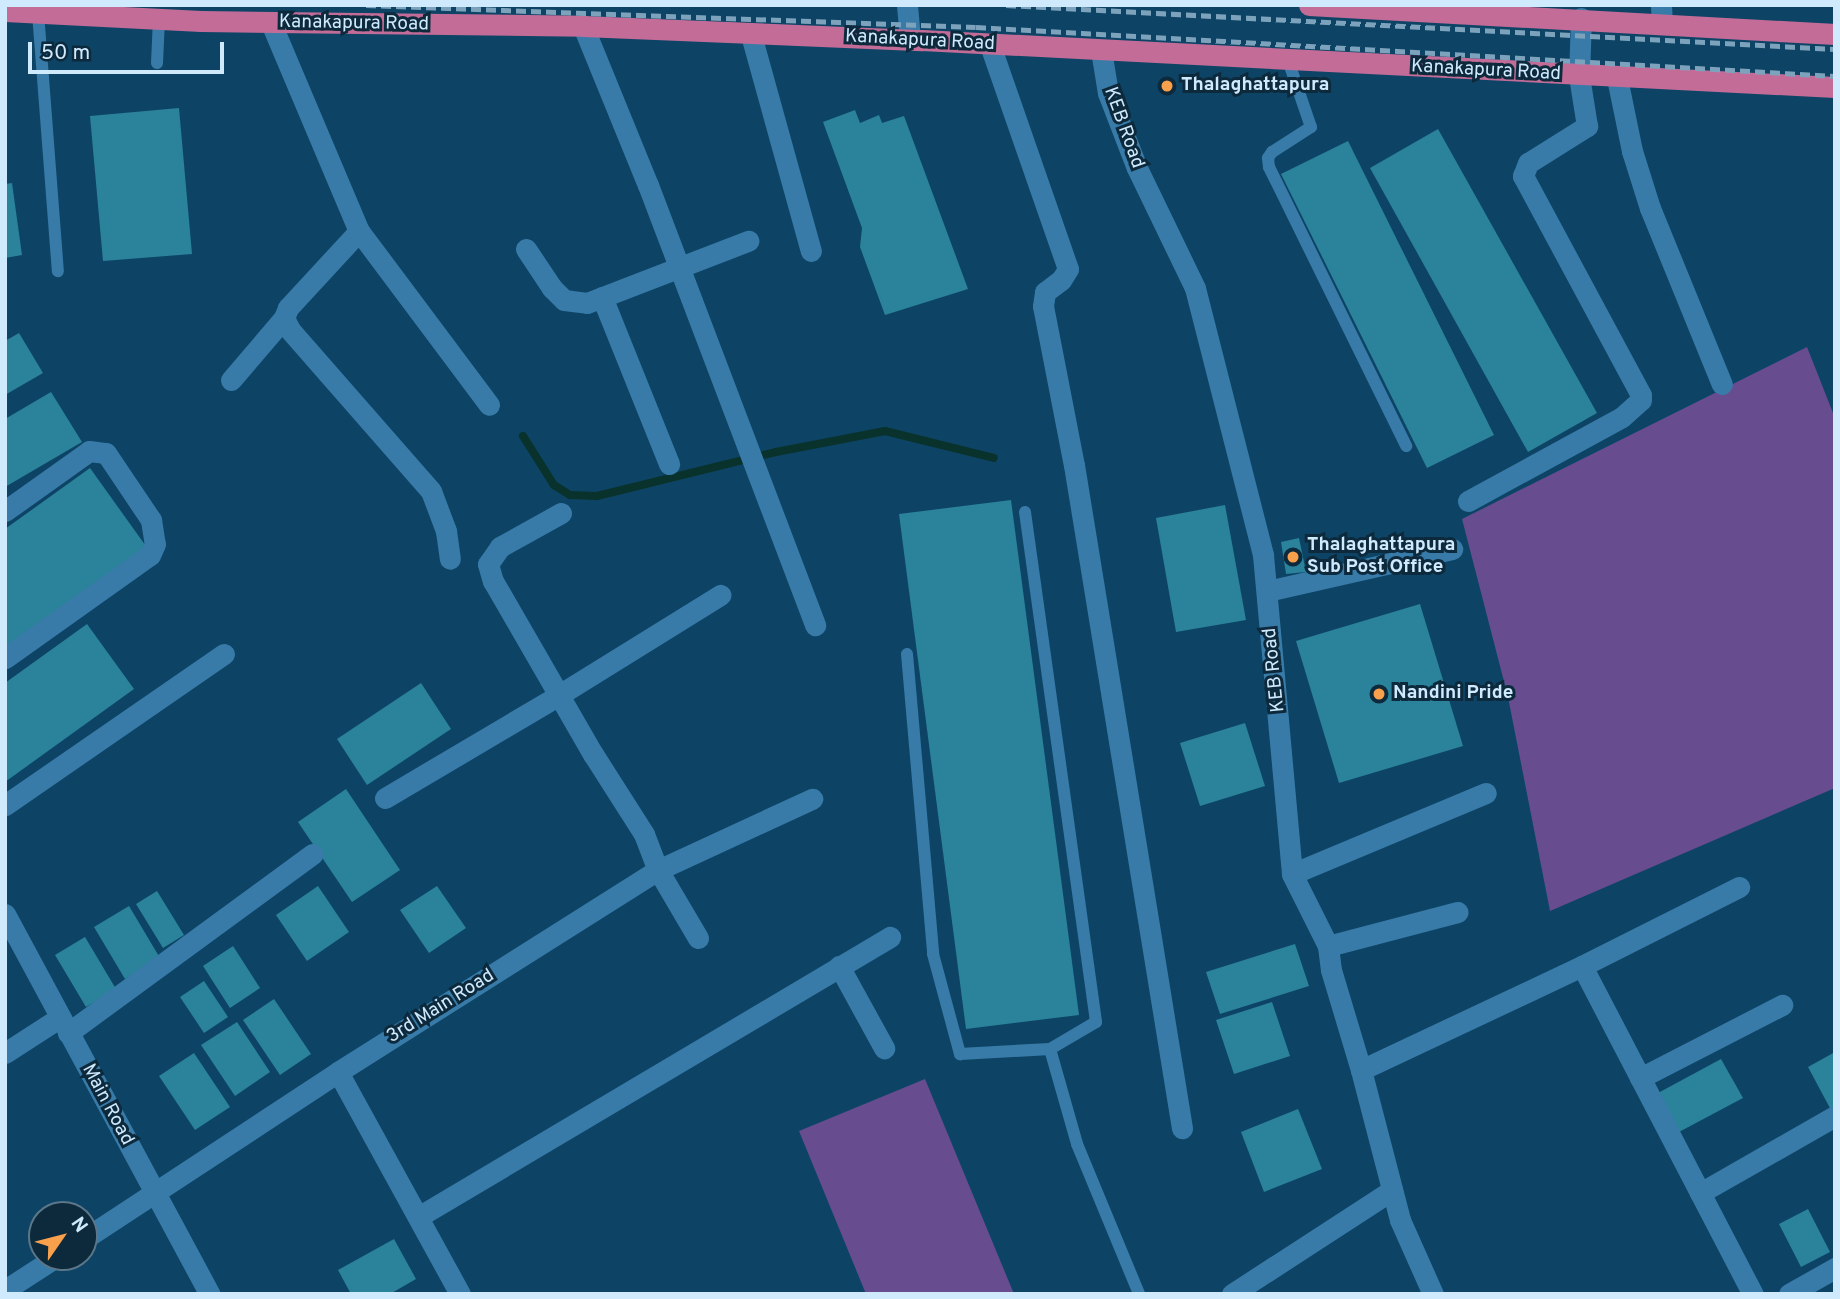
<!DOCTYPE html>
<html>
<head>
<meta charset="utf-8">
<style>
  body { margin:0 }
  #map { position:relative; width:1840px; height:1299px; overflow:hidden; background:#0d4465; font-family:Overpass,sans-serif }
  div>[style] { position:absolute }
  .green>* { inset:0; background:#674c8f }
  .stream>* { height:8px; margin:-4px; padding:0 4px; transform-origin:4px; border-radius:4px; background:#0a322c }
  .building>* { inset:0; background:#2b829b }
  .service>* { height:12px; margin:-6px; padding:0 6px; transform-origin:6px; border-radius:6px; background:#387ba9 }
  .minor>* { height:21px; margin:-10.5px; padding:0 10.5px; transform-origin:10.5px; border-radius:10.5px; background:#387ba9 }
  .tertiary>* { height:21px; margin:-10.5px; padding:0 10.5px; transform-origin:10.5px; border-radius:10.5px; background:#387ba9 }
  .trunk>* { height:21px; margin:-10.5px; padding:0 10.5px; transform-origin:10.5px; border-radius:10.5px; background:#c36c98 }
  .rail>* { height:5px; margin-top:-2.5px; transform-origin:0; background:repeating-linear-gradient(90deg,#7ca2bc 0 10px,transparent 0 15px) }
  .dots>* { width:19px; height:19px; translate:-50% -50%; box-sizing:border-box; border:4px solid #0d293c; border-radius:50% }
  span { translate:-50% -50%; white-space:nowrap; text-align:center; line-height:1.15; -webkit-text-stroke:6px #0d293c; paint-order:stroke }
  .street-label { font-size:19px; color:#cfe9fd }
  .poi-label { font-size:19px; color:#cfe9fd; font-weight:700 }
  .left { translate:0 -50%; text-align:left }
  .frame { position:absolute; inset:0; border:7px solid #cfe9fd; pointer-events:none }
  .north { position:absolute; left:28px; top:1201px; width:70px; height:70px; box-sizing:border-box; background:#0d293c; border:2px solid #5b7689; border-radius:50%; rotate:55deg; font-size:19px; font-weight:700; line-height:28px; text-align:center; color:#cfe9fd }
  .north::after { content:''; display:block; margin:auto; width:24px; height:32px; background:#f9a04c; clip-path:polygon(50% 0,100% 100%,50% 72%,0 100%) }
  .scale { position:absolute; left:28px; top:42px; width:196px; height:32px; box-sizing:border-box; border:4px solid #cfe9fd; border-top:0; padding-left:9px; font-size:21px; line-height:24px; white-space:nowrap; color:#cfe9fd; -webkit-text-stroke:5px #0d293c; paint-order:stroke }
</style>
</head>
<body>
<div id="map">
  <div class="green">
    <div style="clip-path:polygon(1807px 347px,1835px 418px,1835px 788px,1550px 911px,1508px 697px,1462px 519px)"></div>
    <div style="clip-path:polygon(925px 1079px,1014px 1294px,866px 1294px,799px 1131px)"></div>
  </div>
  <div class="stream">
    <div style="left:523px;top:436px;width:58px;rotate:57.7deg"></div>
    <div style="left:554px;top:485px;width:19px;rotate:32deg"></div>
    <div style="left:570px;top:495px;width:27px;rotate:2deg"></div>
    <div style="left:597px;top:496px;width:184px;rotate:-13.8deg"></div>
    <div style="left:776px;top:452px;width:111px;rotate:-10.9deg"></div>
    <div style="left:885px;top:431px;width:112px;rotate:13.9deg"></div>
  </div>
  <div class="building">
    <div style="clip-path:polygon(179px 108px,192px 254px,103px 261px,90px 116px)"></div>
    <div style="clip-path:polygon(855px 110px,860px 123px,879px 115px,882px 123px,904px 116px,968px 289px,885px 315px,860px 247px,862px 228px,823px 122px)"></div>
    <div style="clip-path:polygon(1438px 129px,1597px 413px,1528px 452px,1370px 168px)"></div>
    <div style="clip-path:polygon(1348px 141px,1494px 435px,1427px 468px,1281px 174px)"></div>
    <div style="clip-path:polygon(12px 183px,22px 255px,5px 258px,5px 184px)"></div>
    <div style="clip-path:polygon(19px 333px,43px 373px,5px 395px,5px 341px)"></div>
    <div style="clip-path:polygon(51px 392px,82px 442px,5px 487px,5px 419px)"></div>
    <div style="clip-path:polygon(90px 468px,148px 549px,5px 651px,5px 529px)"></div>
    <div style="clip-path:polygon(1011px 500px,1079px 1015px,966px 1029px,899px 514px)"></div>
    <div style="clip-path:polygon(1225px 505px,1246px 620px,1176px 632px,1156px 518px)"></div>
    <div style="clip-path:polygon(1299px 538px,1306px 572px,1286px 574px,1281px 542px)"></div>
    <div style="clip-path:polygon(1420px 604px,1463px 746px,1339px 783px,1296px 641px)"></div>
    <div style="clip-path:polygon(87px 624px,134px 689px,5px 782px,5px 683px)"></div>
    <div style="clip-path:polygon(421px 683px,451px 729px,367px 785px,337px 739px)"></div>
    <div style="clip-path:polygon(1245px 723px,1265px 786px,1200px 806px,1180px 743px)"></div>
    <div style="clip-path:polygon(346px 789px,400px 870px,352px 902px,298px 822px)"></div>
    <div style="clip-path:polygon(318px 886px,349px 932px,307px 961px,276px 915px)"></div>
    <div style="clip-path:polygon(437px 886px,466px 928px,429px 953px,400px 910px)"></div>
    <div style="clip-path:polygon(157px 891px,184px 935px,163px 948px,136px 904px)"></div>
    <div style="clip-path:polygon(129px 906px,160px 958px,125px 979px,94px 927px)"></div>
    <div style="clip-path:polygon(85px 937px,116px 989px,86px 1007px,55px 955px)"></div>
    <div style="clip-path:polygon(1295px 944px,1309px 986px,1220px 1014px,1206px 972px)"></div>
    <div style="clip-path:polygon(233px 946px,260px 988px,230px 1008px,203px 966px)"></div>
    <div style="clip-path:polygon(204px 981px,228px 1017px,204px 1033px,180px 997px)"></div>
    <div style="clip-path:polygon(274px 999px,311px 1054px,280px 1075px,243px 1020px)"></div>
    <div style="clip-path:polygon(1272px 1002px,1290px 1056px,1234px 1074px,1216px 1020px)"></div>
    <div style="clip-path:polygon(237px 1022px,270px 1072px,235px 1096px,201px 1045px)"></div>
    <div style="clip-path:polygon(1835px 1052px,1835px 1108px,1831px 1110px,1808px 1067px)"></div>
    <div style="clip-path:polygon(194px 1053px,230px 1107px,195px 1130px,159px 1076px)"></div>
    <div style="clip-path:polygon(1721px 1059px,1743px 1098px,1679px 1132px,1658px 1093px)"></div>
    <div style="clip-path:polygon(1298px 1109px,1322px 1169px,1264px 1192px,1241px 1132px)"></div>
    <div style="clip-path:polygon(1808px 1209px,1830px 1252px,1801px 1267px,1779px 1224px)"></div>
    <div style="clip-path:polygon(394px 1239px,416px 1279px,390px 1294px,351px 1294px,338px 1270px)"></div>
  </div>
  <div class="service">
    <div style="left:38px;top:13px;width:259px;rotate:85.6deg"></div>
    <div style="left:1288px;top:60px;width:71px;rotate:71.1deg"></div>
    <div style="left:1311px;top:127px;width:46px;rotate:147.3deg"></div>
    <div style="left:1272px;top:152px;width:7px;rotate:124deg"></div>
    <div style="left:1268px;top:158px;width:9px;rotate:84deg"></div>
    <div style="left:1269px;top:167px;width:311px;rotate:63.8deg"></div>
    <div style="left:157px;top:63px;width:44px;rotate:-87.4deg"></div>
    <div style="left:1025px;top:512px;width:515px;rotate:82.07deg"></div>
    <div style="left:1096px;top:1022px;width:53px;rotate:149.6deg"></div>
    <div style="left:907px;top:654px;width:301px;rotate:85deg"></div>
    <div style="left:933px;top:954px;width:104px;rotate:74.9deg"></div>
    <div style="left:960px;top:1054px;width:90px;rotate:-3.2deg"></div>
    <div style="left:1050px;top:1049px;width:99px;rotate:74.1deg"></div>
    <div style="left:1077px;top:1144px;width:162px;rotate:67.5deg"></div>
  </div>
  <div class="minor">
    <div style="left:907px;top:5px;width:35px;rotate:85deg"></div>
    <div style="left:1661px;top:5px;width:19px;rotate:87deg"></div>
    <div style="left:271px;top:23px;width:226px;rotate:67.1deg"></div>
    <div style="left:359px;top:231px;width:217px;rotate:53.2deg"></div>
    <div style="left:583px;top:26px;width:172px;rotate:67.8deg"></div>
    <div style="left:648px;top:185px;width:471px;rotate:69.2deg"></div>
    <div style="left:751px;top:35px;width:224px;rotate:74.5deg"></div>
    <div style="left:990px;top:45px;width:237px;rotate:70.8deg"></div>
    <div style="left:1068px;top:269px;width:13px;rotate:122deg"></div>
    <div style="left:1061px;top:280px;width:20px;rotate:143deg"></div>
    <div style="left:1045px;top:292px;width:14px;rotate:98deg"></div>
    <div style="left:1043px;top:306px;width:162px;rotate:79deg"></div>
    <div style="left:1074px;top:465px;width:672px;rotate:80.75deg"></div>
    <div style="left:1101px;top:50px;width:44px;rotate:80.8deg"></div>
    <div style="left:1108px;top:93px;width:80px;rotate:68.9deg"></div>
    <div style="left:1137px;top:168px;width:133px;rotate:64.2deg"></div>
    <div style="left:1195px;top:288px;width:276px;rotate:75.7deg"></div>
    <div style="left:1263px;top:555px;width:320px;rotate:84.8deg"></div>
    <div style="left:1292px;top:874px;width:80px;rotate:63.4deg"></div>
    <div style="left:1328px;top:946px;width:24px;rotate:83deg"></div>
    <div style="left:1331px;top:970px;width:104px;rotate:73.3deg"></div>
    <div style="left:1361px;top:1070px;width:155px;rotate:75.4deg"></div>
    <div style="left:1400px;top:1220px;width:81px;rotate:66deg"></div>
    <div style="left:1617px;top:78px;width:75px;rotate:78.4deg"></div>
    <div style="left:1632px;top:151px;width:60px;rotate:72.5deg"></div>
    <div style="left:1650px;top:208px;width:190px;rotate:67.8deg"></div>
    <div style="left:359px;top:231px;width:105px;rotate:132.7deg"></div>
    <div style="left:288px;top:308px;width:11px;rotate:112deg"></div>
    <div style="left:284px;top:318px;width:13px;rotate:63deg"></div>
    <div style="left:290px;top:330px;width:214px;rotate:48.8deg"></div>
    <div style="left:431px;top:491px;width:43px;rotate:69.4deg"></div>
    <div style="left:446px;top:531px;width:28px;rotate:82deg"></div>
    <div style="left:526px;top:249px;width:47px;rotate:56.3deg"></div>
    <div style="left:552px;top:288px;width:17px;rotate:45deg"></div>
    <div style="left:564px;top:300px;width:23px;rotate:7deg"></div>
    <div style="left:587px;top:303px;width:173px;rotate:-21.1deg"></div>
    <div style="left:602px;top:297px;width:180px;rotate:68.1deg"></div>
    <div style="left:231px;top:380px;width:82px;rotate:-49.5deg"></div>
    <div style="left:1468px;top:501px;width:175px;rotate:-28.6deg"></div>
    <div style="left:1622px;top:417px;width:25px;rotate:-42deg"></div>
    <div style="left:1641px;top:400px;width:5px;rotate:-90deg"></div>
    <div style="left:1641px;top:395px;width:249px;rotate:-118.3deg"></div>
    <div style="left:1523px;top:176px;width:14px;rotate:-69deg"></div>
    <div style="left:1528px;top:163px;width:70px;rotate:-32.1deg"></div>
    <div style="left:1587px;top:126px;width:51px;rotate:-99.1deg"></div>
    <div style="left:1579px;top:76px;width:58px;rotate:-88deg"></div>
    <div style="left:5px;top:511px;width:103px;rotate:-35.5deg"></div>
    <div style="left:89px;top:451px;width:17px;rotate:7deg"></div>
    <div style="left:106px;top:453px;width:81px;rotate:56.1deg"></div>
    <div style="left:151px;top:520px;width:24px;rotate:81deg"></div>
    <div style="left:155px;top:544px;width:12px;rotate:114deg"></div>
    <div style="left:150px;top:555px;width:178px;rotate:144.6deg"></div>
    <div style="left:561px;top:513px;width:70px;rotate:150.9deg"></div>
    <div style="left:500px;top:547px;width:21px;rotate:125deg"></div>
    <div style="left:488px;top:564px;width:18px;rotate:74deg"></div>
    <div style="left:493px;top:581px;width:200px;rotate:60deg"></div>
    <div style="left:593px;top:754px;width:95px;rotate:57.5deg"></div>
    <div style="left:644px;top:834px;width:39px;rotate:69deg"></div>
    <div style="left:658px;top:870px;width:79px;rotate:59.5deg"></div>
    <div style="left:1267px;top:591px;width:190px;rotate:-12.8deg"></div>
    <div style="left:385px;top:798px;width:202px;rotate:-30.6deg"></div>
    <div style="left:559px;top:695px;width:190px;rotate:-31.8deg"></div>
    <div style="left:5px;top:805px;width:266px;rotate:-34.6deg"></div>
    <div style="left:1292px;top:874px;width:210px;rotate:-22.7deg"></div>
    <div style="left:1328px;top:946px;width:134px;rotate:-14.7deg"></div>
    <div style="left:839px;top:966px;width:94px;rotate:61.2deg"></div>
    <div style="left:1582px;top:966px;width:176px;rotate:-26.7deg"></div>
    <div style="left:68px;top:1033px;width:303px;rotate:-36.2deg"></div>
    <div style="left:5px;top:1053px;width:64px;rotate:-32.9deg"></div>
    <div style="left:1361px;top:1070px;width:244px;rotate:-25.2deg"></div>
    <div style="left:1582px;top:966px;width:370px;rotate:62.5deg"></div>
    <div style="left:338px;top:1072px;width:253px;rotate:61.2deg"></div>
    <div style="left:1640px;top:1078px;width:160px;rotate:-27.2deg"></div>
    <div style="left:1700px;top:1193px;width:155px;rotate:-29.7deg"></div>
    <div style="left:418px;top:1217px;width:549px;rotate:-30.68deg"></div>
    <div style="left:84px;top:1239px;width:304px;rotate:-33.3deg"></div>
    <div style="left:338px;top:1072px;width:378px;rotate:-32.3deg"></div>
    <div style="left:658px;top:870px;width:170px;rotate:-24.8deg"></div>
    <div style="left:5px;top:1290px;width:61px;rotate:-32.9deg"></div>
    <div style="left:1232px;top:1294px;width:191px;rotate:-33deg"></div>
    <div style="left:1789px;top:1294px;width:53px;rotate:-29.5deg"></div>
  </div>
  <div class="tertiary">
    <div style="left:5px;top:914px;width:432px;rotate:61.7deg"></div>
  </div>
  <div class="trunk">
    <div style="left:1309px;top:5px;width:527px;rotate:3.16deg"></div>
    <div style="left:5px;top:11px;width:196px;rotate:2.9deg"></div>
    <div style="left:201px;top:21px;width:382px;rotate:0.7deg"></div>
    <div style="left:583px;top:26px;width:339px;rotate:2.4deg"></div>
    <div style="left:922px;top:40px;width:914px;rotate:2.95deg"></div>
  </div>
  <div class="rail">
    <div style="left:366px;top:5px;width:610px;rotate:2.07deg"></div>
    <div style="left:976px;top:27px;width:860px;rotate:3.26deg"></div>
    <div style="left:1006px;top:5px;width:830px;rotate:3.04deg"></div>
  </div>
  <div class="dots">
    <div style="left:1167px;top:86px;background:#f9a04c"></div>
    <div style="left:1293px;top:557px;background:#f9a04c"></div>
    <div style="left:1379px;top:694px;background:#f9a04c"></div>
  </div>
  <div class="street-label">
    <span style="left:354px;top:24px;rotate:1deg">Kanakapura Road</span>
    <span style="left:920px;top:41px;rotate:3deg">Kanakapura Road</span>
    <span style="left:1486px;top:71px;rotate:3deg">Kanakapura Road</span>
    <span style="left:1123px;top:128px;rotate:70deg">KEB Road</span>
    <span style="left:1275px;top:670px;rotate:-96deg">KEB Road</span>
    <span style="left:441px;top:1007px;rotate:-32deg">3rd Main Road</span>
    <span style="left:107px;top:1105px;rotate:62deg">Main Road</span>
  </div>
  <div class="poi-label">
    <span class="left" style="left:1181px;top:86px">Thalaghattapura</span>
    <span class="left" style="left:1307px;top:557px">Thalaghattapura<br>Sub Post Office</span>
    <span class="left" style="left:1393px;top:694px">Nandini Pride</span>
  </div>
  <div class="frame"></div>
  <div class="north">N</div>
  <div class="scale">50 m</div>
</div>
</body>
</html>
